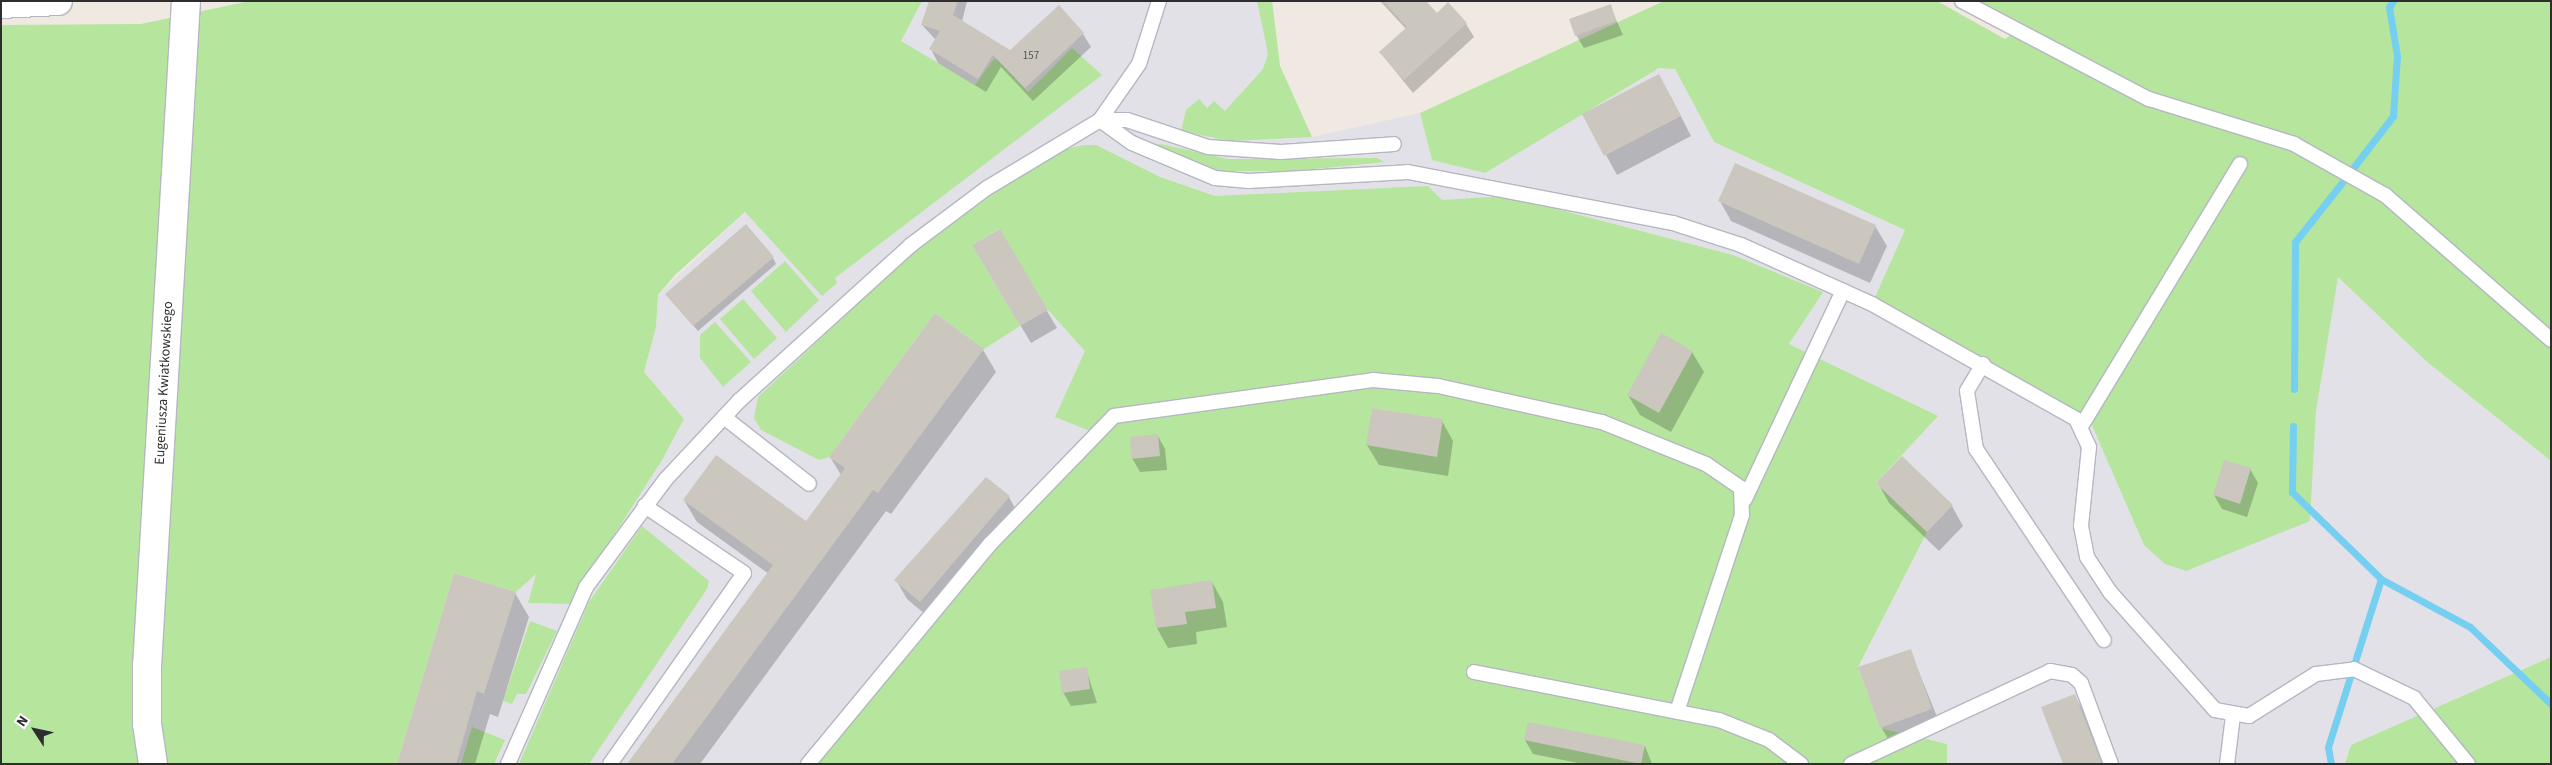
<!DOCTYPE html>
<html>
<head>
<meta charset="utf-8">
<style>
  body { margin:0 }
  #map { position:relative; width:2552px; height:765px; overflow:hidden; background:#efe9e1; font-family:"Source Sans 3",sans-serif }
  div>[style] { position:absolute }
  .industrial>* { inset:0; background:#e3e1e8 }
  .green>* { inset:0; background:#b6e59e }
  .shadow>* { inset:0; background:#0003 }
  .stream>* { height:7px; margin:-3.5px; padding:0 3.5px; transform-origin:3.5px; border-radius:3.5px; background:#75cff0 }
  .building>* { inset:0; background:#cbc7bf }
  .roads { filter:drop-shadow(1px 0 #b4b7c1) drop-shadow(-1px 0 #b4b7c1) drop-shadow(0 1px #b4b7c1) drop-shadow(0 -1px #b4b7c1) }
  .lane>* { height:14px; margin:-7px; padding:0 7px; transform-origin:7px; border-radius:7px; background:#fff }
  .street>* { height:28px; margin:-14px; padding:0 14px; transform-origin:14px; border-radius:14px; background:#fff }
  .secondary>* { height:28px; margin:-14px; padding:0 14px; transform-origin:14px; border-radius:14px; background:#fff }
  span { translate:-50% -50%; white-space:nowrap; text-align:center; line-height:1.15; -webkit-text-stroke:4.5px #fff; paint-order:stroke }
  .number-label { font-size:11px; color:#555452 }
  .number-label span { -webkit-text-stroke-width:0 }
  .street-label { font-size:14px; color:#2e2e2e }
  .frame { position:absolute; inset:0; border:2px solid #2e2e2e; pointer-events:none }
  .north { position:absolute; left:10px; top:705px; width:50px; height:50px; -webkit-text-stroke:4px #fff; paint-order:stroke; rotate:305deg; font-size:14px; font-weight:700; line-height:20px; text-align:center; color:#2e2e2e }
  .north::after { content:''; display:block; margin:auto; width:18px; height:22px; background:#2e2e2e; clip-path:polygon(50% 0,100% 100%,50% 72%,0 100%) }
</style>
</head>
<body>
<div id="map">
  <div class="industrial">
    <div style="clip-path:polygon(922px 1px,1272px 1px,1280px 66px,1312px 137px,1420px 113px,1432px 160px,1659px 68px,1675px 69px,1714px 142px,1905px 230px,2091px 423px,2144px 545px,2310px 521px,2316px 411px,2337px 276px,2426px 361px,2551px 461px,2551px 657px,2351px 745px,2345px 764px,1947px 764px,1947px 744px,1880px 728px,1858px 667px,1927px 532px,1876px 483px,1937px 416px,1789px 344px,1822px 292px,1733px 255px,1507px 196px,1055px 416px,1109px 438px,1372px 408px,1443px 419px,1000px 646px,900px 650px,808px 764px,397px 764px,454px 573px,516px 592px,662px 460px,684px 419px,644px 372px,656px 327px,658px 295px,761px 197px,900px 41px)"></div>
  </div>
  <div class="green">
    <div style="clip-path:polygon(250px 1px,922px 1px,901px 41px,975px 85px,994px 59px,998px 60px,1028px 92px,1072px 48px,1102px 75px,835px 278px,837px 283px,822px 296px,745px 212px,675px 275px,658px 295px,656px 327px,644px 372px,684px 419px,662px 460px,570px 604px,528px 603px,536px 574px,516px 592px,454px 573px,397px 764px,1px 764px,1px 25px,141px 24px)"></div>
    <div style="clip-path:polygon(1257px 1px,1272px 1px,1280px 66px,1312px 137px,1230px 141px,1181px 131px,1186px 110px,1199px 99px,1207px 108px,1214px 101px,1225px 111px,1263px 69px,1268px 54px)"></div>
    <div style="clip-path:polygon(1664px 1px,1937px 1px,2005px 39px,2017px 31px,2013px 21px,1979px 1px,2551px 1px,2551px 461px,2426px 361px,2338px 277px,2316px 411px,2310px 521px,2186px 571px,2165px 564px,2144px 545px,2091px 423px,1872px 304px,1905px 230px,1714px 142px,1675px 69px,1659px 68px,1485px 173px,1432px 160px,1420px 113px)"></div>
    <div style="clip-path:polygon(1161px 144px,1228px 159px,1377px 158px,1385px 162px,1294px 171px,1225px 171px,1198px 167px,1154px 145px)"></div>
    <div style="clip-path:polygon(evenodd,1083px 145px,1096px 145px,1160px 177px,1215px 196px,1428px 186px,1442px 200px,1507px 196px,1733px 255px,1823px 292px,1789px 344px,1938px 416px,1876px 483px,1927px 532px,1858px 667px,1880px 728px,1947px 744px,1947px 764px,808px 764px,900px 650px,914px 649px,1013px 529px,1100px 435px,1055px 417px,1085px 351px,1048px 310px,999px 229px,972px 245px,1020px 326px,984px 349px,935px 313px,829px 457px,819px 460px,761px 430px,754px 418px,758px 397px,902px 263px,985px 196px,1063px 150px,1083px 145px,1372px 408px,1442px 419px,1367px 445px,1372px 408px)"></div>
    <div style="clip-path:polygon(785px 261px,819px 300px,786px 332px,751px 291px)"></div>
    <div style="clip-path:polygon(743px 299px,777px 338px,754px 359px,720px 319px)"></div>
    <div style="clip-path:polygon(715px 322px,751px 362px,723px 387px,700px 358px,700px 335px)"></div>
    <div style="clip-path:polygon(642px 526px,709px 581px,707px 589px,589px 764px,519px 764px,589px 602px)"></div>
    <div style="clip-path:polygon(530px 621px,557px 631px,526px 694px,517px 694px,512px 704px,503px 701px)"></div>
    <div style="clip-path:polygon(2551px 657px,2551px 764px,2345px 764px,2351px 745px)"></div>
    <div style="clip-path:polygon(472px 727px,505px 740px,494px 764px,461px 764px)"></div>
  </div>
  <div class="shadow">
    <div style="clip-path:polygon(931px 1px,967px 1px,962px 22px,1010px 51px,1083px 34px,1091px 47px,1033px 101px,1001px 67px,986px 92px,938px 63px,931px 49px,936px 40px,922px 25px)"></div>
    <div style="clip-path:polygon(1380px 1px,1425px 1px,1437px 15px,1466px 24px,1474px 37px,1413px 93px,1380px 52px,1406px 29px)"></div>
    <div style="clip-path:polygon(1610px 6px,1623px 35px,1584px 48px,1576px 35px)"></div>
    <div style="clip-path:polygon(1670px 95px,1691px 136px,1617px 175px,1584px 115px)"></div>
    <div style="clip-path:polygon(1720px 201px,1875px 226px,1887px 246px,1870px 283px,1731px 221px)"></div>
    <div style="clip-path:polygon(999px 230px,1057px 328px,1031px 343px,973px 245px)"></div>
    <div style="clip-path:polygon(773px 258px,776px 264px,698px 331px,671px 300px)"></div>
    <div style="clip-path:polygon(983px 350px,996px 372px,891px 514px,886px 511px,700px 764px,629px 764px,769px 574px,697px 522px,684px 500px,807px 522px,841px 475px,830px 457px)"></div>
    <div style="clip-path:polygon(1692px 352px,1704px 372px,1671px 432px,1640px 415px,1628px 395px)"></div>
    <div style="clip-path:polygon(1442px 421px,1453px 441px,1448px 476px,1379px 465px,1367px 445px)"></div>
    <div style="clip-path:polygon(1158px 436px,1165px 449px,1167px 470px,1140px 472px,1132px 458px)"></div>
    <div style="clip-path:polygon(2250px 469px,2258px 483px,2247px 517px,2222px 509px,2214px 495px)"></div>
    <div style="clip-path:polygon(1878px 483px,1952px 506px,1963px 526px,1939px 551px,1889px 503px)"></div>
    <div style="clip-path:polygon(1009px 497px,1019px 516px,932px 620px,907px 599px,896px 580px)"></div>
    <div style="clip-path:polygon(1212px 582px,1223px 602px,1227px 627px,1196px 632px,1197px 644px,1168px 648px,1157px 628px)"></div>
    <div style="clip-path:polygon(515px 593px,529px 617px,498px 717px,490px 714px,475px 764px,399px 764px)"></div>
    <div style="clip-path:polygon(1910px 650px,1942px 729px,1893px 747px,1881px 727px)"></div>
    <div style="clip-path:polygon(1086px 669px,1097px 703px,1071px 706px,1063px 692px)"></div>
    <div style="clip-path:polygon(2074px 695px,2086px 715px,2104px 764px,2064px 764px)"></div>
    <div style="clip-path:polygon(1529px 723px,1645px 746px,1652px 764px,1583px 764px,1533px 754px,1525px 740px)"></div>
  </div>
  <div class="stream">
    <div style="left:2353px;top:168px;width:66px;rotate:-52.4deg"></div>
    <div style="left:2393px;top:116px;width:60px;rotate:-86.2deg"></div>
    <div style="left:2397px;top:56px;width:50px;rotate:-99.3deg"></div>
    <div style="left:2389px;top:7px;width:7px;rotate:-56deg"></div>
    <div style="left:2294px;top:389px;width:147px;rotate:-89.6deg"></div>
    <div style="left:2295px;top:242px;width:79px;rotate:-51.7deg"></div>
    <div style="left:2293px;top:426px;width:66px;rotate:90.9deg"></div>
    <div style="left:2292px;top:492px;width:124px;rotate:44.3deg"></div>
    <div style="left:2381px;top:579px;width:101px;rotate:28.3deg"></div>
    <div style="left:2470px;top:627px;width:112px;rotate:43.5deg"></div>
    <div style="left:2331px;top:764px;width:17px;rotate:-100deg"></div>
    <div style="left:2328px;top:747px;width:176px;rotate:-72.5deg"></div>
  </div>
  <div class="building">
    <div style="clip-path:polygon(929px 1px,958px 1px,953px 15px,1010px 50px,1059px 5px,1084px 33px,1025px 88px,993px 55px,978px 79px,929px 49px,940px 31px,921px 25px)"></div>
    <div style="clip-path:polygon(1383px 1px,1426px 1px,1437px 13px,1448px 2px,1467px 23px,1404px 80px,1379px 52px,1407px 27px)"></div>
    <div style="clip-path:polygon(1611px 4px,1616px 21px,1575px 36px,1569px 19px)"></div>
    <div style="clip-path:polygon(1659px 74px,1681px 116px,1604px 156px,1582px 114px)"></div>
    <div style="clip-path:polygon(1735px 163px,1876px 225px,1859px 264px,1718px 201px)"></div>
    <div style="clip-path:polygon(746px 224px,774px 257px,693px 326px,665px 294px)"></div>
    <div style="clip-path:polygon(1000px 229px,1048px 310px,1020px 326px,972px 245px)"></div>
    <div style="clip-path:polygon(935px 313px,984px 349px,878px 493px,873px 490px,672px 764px,627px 764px,773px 565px,683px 500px,716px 455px,806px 521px,845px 468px,829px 457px)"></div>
    <div style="clip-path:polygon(1661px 333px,1693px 351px,1659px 413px,1627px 395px)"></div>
    <div style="clip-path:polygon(1372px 408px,1443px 419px,1437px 457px,1366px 445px)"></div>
    <div style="clip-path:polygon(1158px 434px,1160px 456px,1131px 459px,1130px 437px)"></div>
    <div style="clip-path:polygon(1902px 456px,1953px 505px,1927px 532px,1876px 483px)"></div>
    <div style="clip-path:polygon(2224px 460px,2251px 468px,2240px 504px,2213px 495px)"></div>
    <div style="clip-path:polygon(986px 477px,1010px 496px,920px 602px,894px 580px)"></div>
    <div style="clip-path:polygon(454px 573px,516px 592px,484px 694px,477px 691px,456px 764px,397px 764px)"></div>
    <div style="clip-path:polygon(1212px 580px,1216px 608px,1185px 612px,1187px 624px,1156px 628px,1150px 590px)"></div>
    <div style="clip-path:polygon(1911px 649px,1932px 709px,1880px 728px,1858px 667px)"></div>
    <div style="clip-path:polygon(1087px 667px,1090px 689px,1062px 693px,1059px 671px)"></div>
    <div style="clip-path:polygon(2075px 694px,2087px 725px,2102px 764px,2063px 764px,2041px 707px)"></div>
    <div style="clip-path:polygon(1528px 722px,1645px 745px,1641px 764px,1524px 740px)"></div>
  </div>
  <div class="roads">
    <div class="lane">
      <div style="left:1159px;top:1px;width:66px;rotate:107.6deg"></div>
      <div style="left:1139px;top:64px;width:68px;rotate:124.9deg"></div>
      <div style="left:1100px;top:120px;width:39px;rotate:36deg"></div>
      <div style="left:1132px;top:143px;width:90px;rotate:22.9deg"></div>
      <div style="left:1215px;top:178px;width:34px;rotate:5deg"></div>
      <div style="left:1249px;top:181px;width:159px;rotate:-3.2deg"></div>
      <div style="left:1408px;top:172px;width:270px;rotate:10.9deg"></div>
      <div style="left:1673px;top:223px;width:71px;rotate:17.9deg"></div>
      <div style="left:1741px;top:245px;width:144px;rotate:24.2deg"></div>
      <div style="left:1872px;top:304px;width:234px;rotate:29.4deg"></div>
      <div style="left:2076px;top:419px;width:31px;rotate:65deg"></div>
      <div style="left:2089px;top:447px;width:79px;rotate:95.8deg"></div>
      <div style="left:2081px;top:526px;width:32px;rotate:79deg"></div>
      <div style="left:2087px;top:557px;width:42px;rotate:56.7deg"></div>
      <div style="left:2110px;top:592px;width:158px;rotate:48.3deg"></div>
      <div style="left:2215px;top:710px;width:35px;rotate:10deg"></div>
      <div style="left:2249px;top:716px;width:79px;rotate:-32.1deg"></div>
      <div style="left:2316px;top:674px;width:38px;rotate:-7deg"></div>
      <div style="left:2354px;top:669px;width:67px;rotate:25.8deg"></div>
      <div style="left:2414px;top:698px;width:85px;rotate:50.7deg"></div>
      <div style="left:1962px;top:1px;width:211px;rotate:27.7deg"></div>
      <div style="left:2149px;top:99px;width:152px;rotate:17.2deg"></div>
      <div style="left:2294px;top:144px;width:104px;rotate:29.3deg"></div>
      <div style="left:2385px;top:195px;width:220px;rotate:41.1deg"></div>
      <div style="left:1983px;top:364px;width:31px;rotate:121deg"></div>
      <div style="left:1967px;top:391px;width:59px;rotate:81.2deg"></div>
      <div style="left:1976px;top:449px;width:230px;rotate:56.2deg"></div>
      <div style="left:724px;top:417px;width:108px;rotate:38.2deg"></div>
      <div style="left:2082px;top:425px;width:305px;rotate:-58.8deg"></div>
      <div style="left:1745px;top:499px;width:230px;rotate:-64.8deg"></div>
      <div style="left:1474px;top:672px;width:250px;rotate:11.1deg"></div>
      <div style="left:1719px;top:720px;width:54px;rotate:21.8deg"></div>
      <div style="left:1769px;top:740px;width:40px;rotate:37deg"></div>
      <div style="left:508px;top:764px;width:193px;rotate:-66.2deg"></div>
      <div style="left:586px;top:587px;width:134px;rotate:-53.5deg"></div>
      <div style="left:666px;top:479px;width:108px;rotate:-46.9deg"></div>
      <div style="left:740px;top:400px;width:231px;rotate:-42.2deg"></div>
      <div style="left:911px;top:245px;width:95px;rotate:-36.9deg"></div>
      <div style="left:987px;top:188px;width:132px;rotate:-31deg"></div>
      <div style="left:1100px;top:120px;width:27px"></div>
      <div style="left:1127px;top:120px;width:85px;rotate:18.4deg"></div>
      <div style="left:1208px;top:147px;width:73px;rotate:3.9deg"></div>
      <div style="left:1281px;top:152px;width:113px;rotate:-4deg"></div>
      <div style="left:610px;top:764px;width:233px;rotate:-54.9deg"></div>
      <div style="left:744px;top:573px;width:120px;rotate:-145.9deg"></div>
      <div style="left:808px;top:764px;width:286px;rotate:-50.4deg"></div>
      <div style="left:990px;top:544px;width:178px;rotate:-45.9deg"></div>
      <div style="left:1114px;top:416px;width:261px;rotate:-7.9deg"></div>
      <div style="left:1373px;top:380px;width:65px;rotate:5.3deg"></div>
      <div style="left:1438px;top:386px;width:168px;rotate:12.4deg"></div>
      <div style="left:1602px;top:422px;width:112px;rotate:22deg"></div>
      <div style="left:1706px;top:464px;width:42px;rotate:34.4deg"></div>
      <div style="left:1741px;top:488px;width:27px;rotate:88deg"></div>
      <div style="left:1742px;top:515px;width:207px;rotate:108.3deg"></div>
      <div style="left:1851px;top:764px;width:220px;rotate:-25deg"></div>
      <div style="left:2050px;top:671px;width:22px;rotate:10deg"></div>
      <div style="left:2072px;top:675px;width:12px;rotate:42deg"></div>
      <div style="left:2081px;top:683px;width:86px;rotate:69.7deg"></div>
      <div style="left:2227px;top:764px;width:48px;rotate:-82.9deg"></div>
    </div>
    <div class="street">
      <div style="left:153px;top:764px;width:40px;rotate:-98.5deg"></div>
      <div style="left:147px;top:724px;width:57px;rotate:-90deg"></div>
      <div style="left:147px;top:667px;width:667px;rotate:-86.65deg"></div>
    </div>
    <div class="secondary">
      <div style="left:1px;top:4px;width:57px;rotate:-3deg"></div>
    </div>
  </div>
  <div class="number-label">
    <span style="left:1031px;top:56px">157</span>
  </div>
  <div class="street-label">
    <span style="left:164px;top:383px;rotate:-87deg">Eugeniusza Kwiatkowskiego</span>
  </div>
  <div class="frame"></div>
  <div class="north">N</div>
</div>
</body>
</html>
